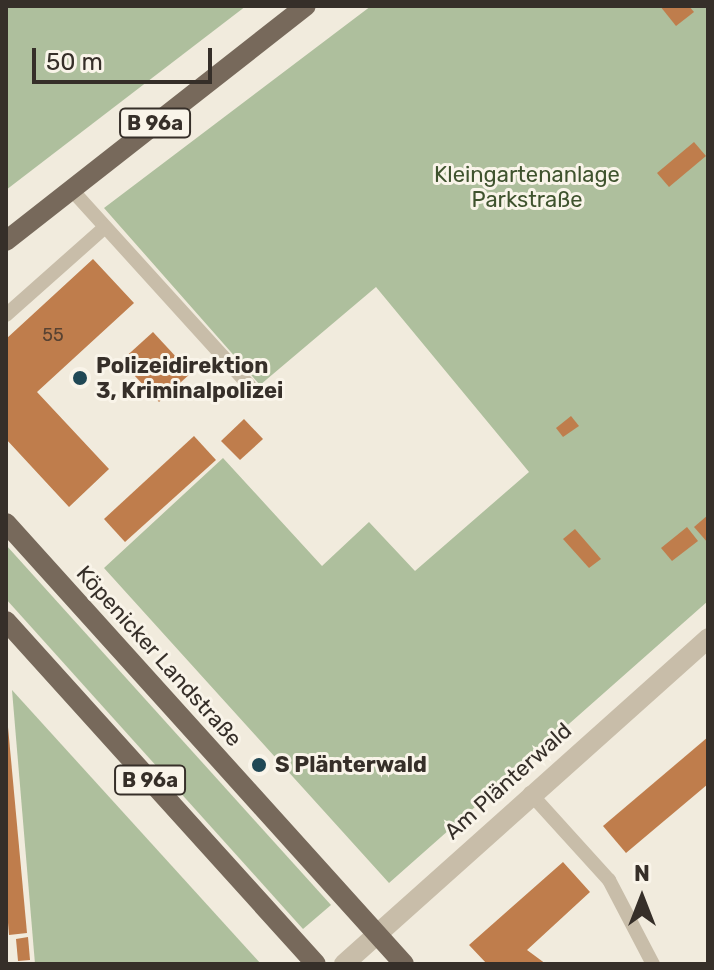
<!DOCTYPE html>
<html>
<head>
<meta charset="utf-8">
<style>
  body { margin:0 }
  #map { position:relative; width:714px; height:970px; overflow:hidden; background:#f1ebdd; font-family:Rubik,sans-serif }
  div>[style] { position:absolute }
  .green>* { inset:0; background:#aebf9d }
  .building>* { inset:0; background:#bf7d4c }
  .service>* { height:14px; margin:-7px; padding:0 7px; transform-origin:7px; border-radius:7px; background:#c8bda9 }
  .minor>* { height:20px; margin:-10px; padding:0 10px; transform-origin:10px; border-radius:10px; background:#c8bda9 }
  .primary>* { height:20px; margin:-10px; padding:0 10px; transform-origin:10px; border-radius:10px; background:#77695b }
  .dots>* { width:22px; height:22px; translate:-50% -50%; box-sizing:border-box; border:4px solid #f9f4e9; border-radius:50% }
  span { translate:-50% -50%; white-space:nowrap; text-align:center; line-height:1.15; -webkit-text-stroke:6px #f9f4e9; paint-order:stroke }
  .number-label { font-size:18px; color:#584232 }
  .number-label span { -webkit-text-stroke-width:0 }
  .shield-label span { padding:2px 6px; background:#f9f4e9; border:2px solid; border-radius:6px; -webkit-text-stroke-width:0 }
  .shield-label { font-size:20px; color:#362f29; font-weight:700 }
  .park-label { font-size:22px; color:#3f532e }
  .poi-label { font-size:22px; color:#362f29; font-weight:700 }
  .left { translate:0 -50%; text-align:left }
  .street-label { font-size:22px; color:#362f29 }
  .frame { position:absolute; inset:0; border:8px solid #362f29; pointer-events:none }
  .north { position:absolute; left:602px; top:858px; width:80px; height:80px; -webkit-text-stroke:6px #f9f4e9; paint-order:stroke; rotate:0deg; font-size:22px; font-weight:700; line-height:32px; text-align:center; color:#362f29 }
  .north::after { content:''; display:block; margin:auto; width:28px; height:36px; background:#362f29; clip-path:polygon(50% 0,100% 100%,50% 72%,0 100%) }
  .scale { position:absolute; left:32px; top:48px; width:180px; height:36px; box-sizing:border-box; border:4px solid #362f29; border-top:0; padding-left:10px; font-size:24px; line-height:28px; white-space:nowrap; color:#362f29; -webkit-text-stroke:6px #f9f4e9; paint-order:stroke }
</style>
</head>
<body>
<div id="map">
  <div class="green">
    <div style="clip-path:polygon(6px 6px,246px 6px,6px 190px)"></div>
    <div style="clip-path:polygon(371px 6px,708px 6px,708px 601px,389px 883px,104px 568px,223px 458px,322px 566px,369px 522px,415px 571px,529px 472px,376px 287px,260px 385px,104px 208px)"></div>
    <div style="clip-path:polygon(6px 545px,331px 905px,303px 929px,6px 599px)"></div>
    <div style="clip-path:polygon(12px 690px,261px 964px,35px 964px)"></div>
  </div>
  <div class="building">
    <div style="clip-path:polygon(660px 6px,689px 6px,694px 12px,676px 26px)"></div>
    <div style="clip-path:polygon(694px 142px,706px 156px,669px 187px,657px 173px)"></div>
    <div style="clip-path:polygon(93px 259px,134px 303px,37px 392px,109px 469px,69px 507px,6px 439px,6px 339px)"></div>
    <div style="clip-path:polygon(153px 332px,191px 373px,159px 402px,121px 361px)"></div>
    <div style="clip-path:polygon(571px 416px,579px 426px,563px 437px,556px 428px)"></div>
    <div style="clip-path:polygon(244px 419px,263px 439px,240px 460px,221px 441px)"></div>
    <div style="clip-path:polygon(194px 436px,216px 460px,125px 542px,104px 519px)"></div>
    <div style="clip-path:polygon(708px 515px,708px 543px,694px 527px)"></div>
    <div style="clip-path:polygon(687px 527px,698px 541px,672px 561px,661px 548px)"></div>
    <div style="clip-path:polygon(575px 529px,601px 559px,589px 568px,563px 539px)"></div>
    <div style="clip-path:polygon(8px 727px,27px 933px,9px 935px,6px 898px)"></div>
    <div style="clip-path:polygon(708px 737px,708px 784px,626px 853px,603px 826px)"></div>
    <div style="clip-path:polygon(563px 862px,590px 892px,527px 950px,546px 964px,487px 964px,469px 945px)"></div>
    <div style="clip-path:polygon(28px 937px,30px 960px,18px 961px,16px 939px)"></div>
  </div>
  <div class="service">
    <div style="left:71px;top:189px;width:265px;rotate:47.8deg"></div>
    <div style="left:6px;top:315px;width:132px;rotate:-41.6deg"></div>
    <div style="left:530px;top:793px;width:118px;rotate:47.8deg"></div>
    <div style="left:609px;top:880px;width:95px;rotate:62.4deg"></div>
  </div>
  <div class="minor">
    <div style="left:344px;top:964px;width:489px;rotate:-41.8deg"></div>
  </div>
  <div class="primary">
    <div style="left:6px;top:241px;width:381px;rotate:-38.1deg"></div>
    <div style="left:6px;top:523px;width:594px;rotate:47.93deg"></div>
    <div style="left:6px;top:621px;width:462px;rotate:47.9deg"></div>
  </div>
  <div class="dots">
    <div style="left:80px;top:378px;background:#204855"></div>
    <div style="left:259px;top:765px;background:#204855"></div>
  </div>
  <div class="number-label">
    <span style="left:53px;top:335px">55</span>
  </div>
  <div class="shield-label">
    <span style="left:155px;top:123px">B 96a</span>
    <span style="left:150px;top:780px">B 96a</span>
  </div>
  <div class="park-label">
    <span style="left:527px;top:187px">Kleingartenanlage<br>Parkstraße</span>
  </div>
  <div class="poi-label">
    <span class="left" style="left:96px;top:378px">Polizeidirektion<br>3, Kriminalpolizei</span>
    <span class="left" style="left:275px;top:765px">S Plänterwald</span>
  </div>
  <div class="street-label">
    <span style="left:159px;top:656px;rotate:48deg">Köpenicker Landstraße</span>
    <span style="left:508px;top:781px;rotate:-42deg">Am Plänterwald</span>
  </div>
  <div class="frame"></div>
  <div class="north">N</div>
  <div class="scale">50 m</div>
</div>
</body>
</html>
